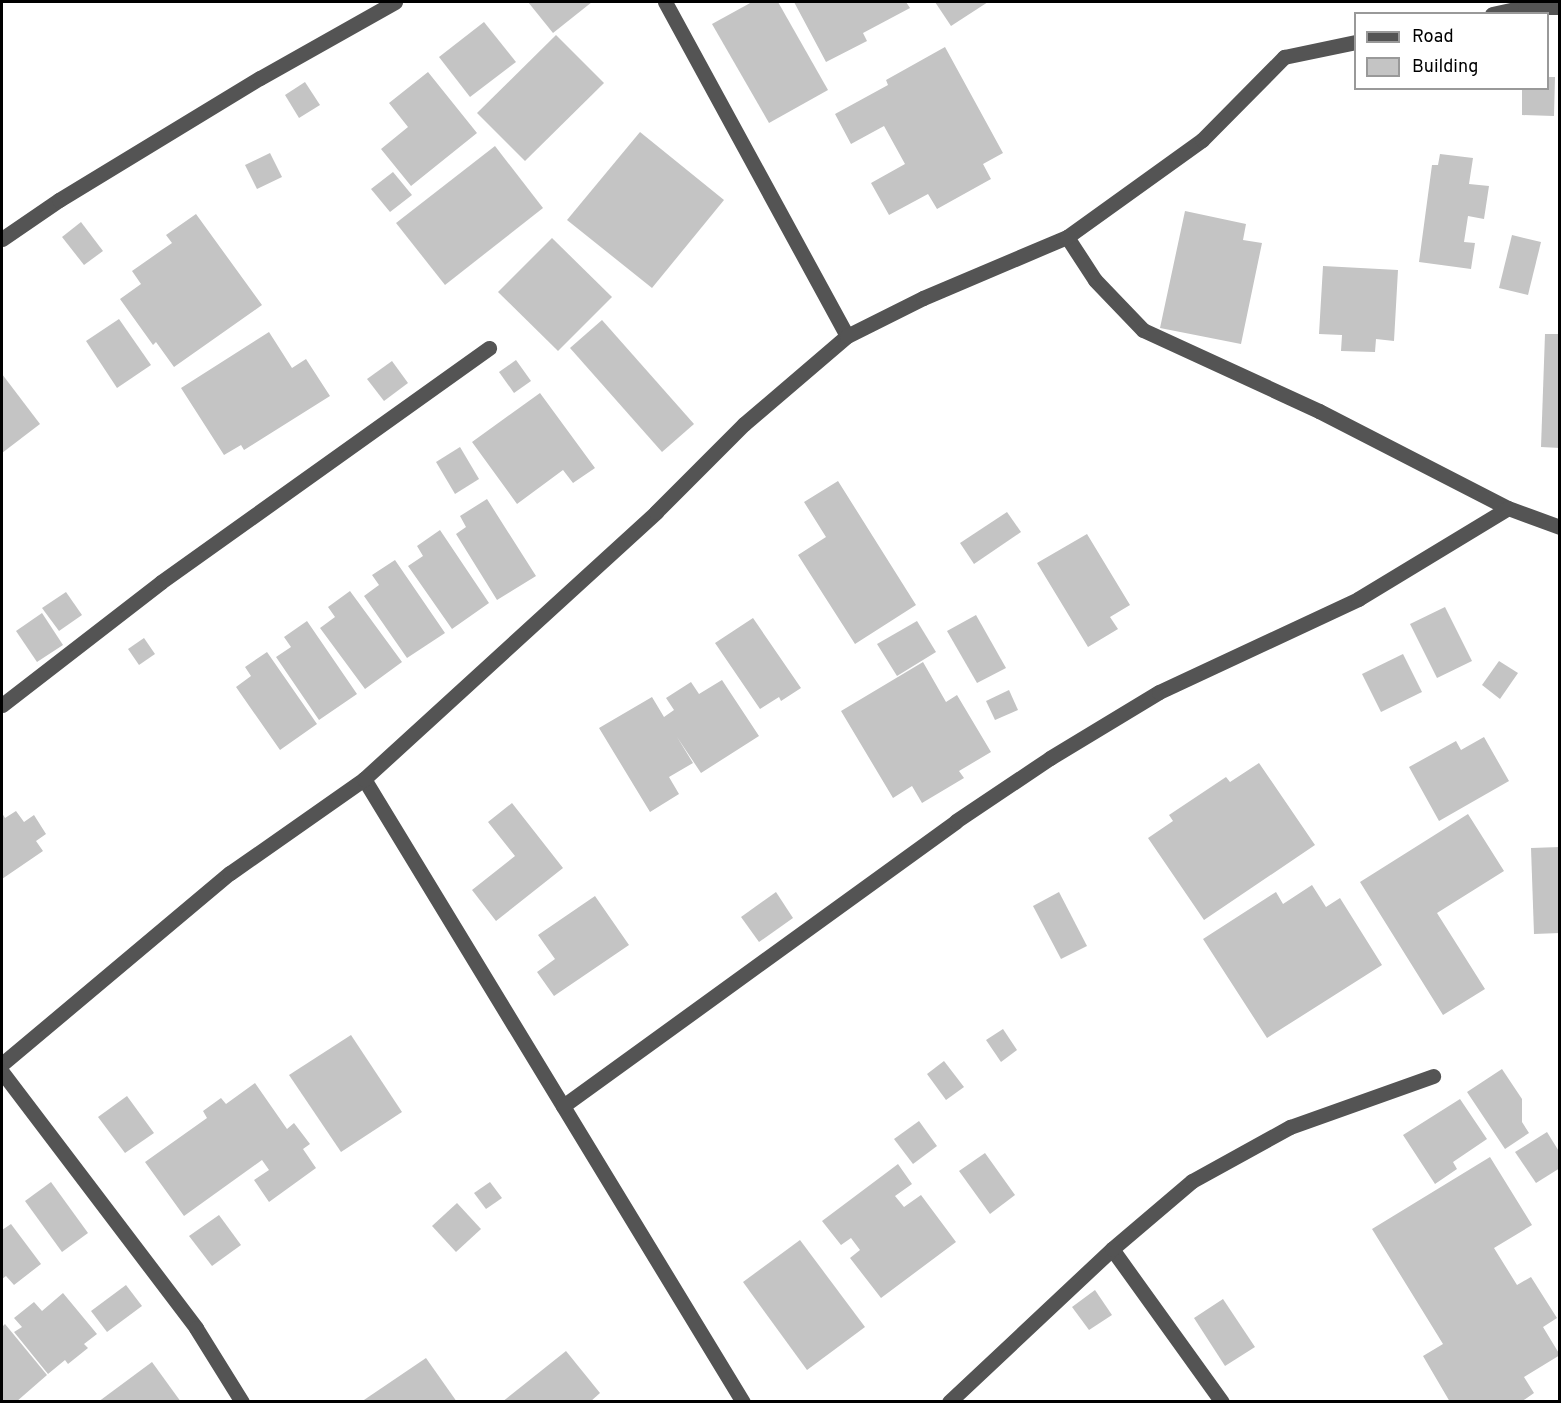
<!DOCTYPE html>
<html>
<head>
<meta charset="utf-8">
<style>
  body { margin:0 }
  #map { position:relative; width:1561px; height:1403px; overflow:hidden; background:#fff; font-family:Overpass,sans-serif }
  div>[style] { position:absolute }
  .building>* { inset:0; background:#c4c4c4 }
  .minor>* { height:15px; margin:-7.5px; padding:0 7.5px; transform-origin:7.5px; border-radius:7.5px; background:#545454 }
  span { translate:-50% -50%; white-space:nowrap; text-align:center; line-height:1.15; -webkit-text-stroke:4.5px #fff; paint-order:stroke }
  .frame { position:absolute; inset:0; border:3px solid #000; pointer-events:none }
  .legend { position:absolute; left:1354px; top:12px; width:195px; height:78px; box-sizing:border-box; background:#fff; border:2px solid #999; margin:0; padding:8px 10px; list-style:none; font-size:18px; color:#000 }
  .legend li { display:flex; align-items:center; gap:12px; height:30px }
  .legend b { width:30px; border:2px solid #999 }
</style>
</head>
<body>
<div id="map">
  <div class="building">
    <div style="clip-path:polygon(528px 2px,592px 2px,553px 33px)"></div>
    <div style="clip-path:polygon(752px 2px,778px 2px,828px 90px,769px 123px,712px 24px)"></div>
    <div style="clip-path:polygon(794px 2px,906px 2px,910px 8px,863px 33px,867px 41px,826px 62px)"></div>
    <div style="clip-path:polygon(935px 2px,988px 2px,951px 26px)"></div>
    <div style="clip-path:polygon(484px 22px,516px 62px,470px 97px,439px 57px)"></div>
    <div style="clip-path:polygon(556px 35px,604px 83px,525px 161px,477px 113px)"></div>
    <div style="clip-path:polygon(945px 47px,1003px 153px,983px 164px,991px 179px,937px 209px,928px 194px,889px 215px,871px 183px,905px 164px,884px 126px,851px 144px,835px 114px,888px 85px,886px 80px)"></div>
    <div style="clip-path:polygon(428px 72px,477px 133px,411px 186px,381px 149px,408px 127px,389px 103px)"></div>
    <div style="clip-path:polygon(1548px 77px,1555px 77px,1554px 116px,1522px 115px,1522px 88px,1548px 88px)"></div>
    <div style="clip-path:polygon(305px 82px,320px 105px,299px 118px,285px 95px)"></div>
    <div style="clip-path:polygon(640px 132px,724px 200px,652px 288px,567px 220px)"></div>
    <div style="clip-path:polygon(495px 146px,543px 208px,445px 285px,396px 223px)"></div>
    <div style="clip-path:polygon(270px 153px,282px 177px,257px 189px,245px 165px)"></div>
    <div style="clip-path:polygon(1440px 154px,1473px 158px,1469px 184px,1489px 186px,1484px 219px,1468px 216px,1464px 242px,1475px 243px,1471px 269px,1419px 262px,1432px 165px,1438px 165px)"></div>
    <div style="clip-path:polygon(393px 172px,412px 195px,390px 212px,371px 189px)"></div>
    <div style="clip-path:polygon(1185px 211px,1246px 224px,1243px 240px,1262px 243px,1241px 344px,1160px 328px)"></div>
    <div style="clip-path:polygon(196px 214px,262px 305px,174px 367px,156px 342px,153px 345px,120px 299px,141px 284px,132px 271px,172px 243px,166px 235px)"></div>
    <div style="clip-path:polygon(81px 222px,103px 251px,84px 265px,62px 237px)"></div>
    <div style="clip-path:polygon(1512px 235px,1541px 242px,1528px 295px,1499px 288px)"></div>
    <div style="clip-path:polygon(552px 238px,612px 297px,558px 351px,498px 292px)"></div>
    <div style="clip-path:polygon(1323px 266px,1398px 270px,1394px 341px,1376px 339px,1375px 352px,1341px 351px,1342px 335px,1319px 334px)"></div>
    <div style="clip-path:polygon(119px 319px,151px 365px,117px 388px,86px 341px)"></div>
    <div style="clip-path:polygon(602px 320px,694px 424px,662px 452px,570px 348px)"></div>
    <div style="clip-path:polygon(269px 332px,292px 368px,306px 359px,330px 396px,244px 450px,241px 445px,224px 455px,181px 388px)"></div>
    <div style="clip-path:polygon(1545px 334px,1560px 334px,1560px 448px,1541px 447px)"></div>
    <div style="clip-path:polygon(516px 360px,531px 381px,514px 393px,499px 372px)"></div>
    <div style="clip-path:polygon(392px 361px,408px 383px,384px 401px,367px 379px)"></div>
    <div style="clip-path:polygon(2px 374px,40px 424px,2px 453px)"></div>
    <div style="clip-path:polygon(540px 393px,595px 468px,573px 483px,563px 470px,517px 504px,472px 442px)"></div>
    <div style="clip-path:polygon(460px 447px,479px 479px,455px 494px,436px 462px)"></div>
    <div style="clip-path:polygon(838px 481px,916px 605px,855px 644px,798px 555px,826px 537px,804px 502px)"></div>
    <div style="clip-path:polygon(487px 499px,536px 576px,497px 600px,456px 534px,466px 527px,460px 516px)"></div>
    <div style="clip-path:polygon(1007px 512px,1021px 532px,974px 564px,960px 543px)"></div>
    <div style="clip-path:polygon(440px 530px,489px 603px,452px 629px,408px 566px,423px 556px,417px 546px)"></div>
    <div style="clip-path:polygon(1087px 534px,1130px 605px,1110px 617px,1118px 629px,1088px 647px,1037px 563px)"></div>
    <div style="clip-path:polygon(395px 560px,445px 633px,407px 658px,364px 596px,379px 585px,372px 575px)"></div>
    <div style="clip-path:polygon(350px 591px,402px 662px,365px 689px,320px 628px,335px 617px,328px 607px)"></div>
    <div style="clip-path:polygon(66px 592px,82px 615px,59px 631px,42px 608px)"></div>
    <div style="clip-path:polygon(1445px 607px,1472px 661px,1437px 678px,1410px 624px)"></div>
    <div style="clip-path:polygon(42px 613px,63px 645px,37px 662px,16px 631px)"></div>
    <div style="clip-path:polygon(976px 615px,1006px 668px,977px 683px,947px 631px)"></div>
    <div style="clip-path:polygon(753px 618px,801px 688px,781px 701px,779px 697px,760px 709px,715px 643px)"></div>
    <div style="clip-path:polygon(307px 621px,357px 694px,319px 720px,276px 657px,291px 647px,284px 637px)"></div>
    <div style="clip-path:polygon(917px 621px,936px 652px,897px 676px,877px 644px)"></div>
    <div style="clip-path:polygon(144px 638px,155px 654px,139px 665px,128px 649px)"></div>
    <div style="clip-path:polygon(267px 652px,317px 724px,280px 750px,236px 687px,251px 676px,245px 667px)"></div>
    <div style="clip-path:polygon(1403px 654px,1422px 692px,1381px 712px,1362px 674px)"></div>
    <div style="clip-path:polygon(1499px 661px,1518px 673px,1500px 699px,1482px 685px)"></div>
    <div style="clip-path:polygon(923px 662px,946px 702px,957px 695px,991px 752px,959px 771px,964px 778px,922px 803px,912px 786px,893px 798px,841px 711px)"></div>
    <div style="clip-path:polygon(722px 680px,759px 736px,701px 773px,677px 737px,693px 763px,669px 777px,679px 794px,650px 812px,599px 728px,652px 697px,664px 717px,674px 710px,666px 698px,691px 682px,699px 694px)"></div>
    <div style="clip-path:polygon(1009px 690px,1018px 710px,995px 720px,986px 701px)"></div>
    <div style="clip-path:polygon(1484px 737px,1509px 781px,1439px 821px,1409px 767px,1456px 741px,1461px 750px)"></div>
    <div style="clip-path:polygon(1259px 763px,1315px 845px,1204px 920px,1148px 838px,1173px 821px,1169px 815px,1226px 777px,1230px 782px)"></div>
    <div style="clip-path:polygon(512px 803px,563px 868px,496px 921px,472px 890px,515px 856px,488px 822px)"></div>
    <div style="clip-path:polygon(16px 811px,24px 822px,34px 815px,46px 834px,36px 841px,43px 851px,2px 879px,2px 813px,5px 818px)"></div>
    <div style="clip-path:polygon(1468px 814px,1504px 871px,1437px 913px,1485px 989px,1443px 1015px,1360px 882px)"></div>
    <div style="clip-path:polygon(1560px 847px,1560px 933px,1534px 934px,1531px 848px)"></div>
    <div style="clip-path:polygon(1312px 885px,1326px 907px,1340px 898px,1382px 965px,1267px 1038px,1203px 939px,1276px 892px,1283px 904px)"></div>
    <div style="clip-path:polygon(776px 892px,793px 918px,759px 942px,741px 917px)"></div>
    <div style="clip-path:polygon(1059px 892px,1087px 946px,1061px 959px,1033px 906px)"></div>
    <div style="clip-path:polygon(595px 896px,629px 945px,554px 996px,537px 972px,555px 959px,538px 935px)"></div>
    <div style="clip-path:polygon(1003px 1029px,1017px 1050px,1001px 1062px,986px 1040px)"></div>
    <div style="clip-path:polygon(351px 1035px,402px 1112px,341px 1152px,289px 1075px)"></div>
    <div style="clip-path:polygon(944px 1061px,964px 1087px,946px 1100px,927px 1074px)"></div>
    <div style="clip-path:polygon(1502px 1069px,1522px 1099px,1522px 1122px,1529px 1133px,1505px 1149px,1467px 1092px)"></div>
    <div style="clip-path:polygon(255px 1083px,287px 1129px,294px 1123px,310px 1144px,303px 1149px,316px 1168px,269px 1202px,254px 1180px,269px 1170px,262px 1160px,184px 1216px,145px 1162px,207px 1118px,203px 1111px,221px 1098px,226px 1104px)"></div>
    <div style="clip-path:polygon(127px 1096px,154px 1133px,125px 1153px,98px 1117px)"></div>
    <div style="clip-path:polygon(1460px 1099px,1487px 1139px,1453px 1162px,1457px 1169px,1435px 1184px,1403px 1135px)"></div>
    <div style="clip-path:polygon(919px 1121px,937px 1146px,913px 1164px,894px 1139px)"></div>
    <div style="clip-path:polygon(1547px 1132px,1560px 1153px,1560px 1168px,1536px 1183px,1515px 1152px)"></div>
    <div style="clip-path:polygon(985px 1153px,1015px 1195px,990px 1214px,959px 1171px)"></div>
    <div style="clip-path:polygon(1490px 1157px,1532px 1225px,1494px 1248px,1517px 1285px,1531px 1277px,1557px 1318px,1543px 1327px,1560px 1355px,1524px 1377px,1534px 1393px,1521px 1402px,1450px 1402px,1423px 1356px,1443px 1344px,1372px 1229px)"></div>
    <div style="clip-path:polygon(898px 1164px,912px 1184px,895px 1196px,904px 1207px,921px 1195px,956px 1242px,881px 1298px,850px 1258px,860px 1250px,851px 1238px,841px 1245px,822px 1221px)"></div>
    <div style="clip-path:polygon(51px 1182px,88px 1233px,62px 1252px,25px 1201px)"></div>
    <div style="clip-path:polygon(490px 1182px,502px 1198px,486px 1209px,474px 1193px)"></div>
    <div style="clip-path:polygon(457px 1203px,481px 1229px,456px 1252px,432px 1226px)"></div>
    <div style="clip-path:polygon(219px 1215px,241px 1245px,212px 1266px,189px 1236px)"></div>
    <div style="clip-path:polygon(11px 1224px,41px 1264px,14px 1285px,6px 1276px,2px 1279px,2px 1230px)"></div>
    <div style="clip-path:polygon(800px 1240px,865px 1327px,807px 1370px,743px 1282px)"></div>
    <div style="clip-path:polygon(126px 1285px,142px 1306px,107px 1332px,91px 1311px)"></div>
    <div style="clip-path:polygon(1095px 1290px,1112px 1315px,1089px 1330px,1072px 1307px)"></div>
    <div style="clip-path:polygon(63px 1293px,97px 1334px,84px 1344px,88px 1348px,68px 1364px,65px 1360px,48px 1374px,14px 1332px,22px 1327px,14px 1318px,34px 1302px,42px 1311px)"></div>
    <div style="clip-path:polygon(1223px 1299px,1255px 1347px,1225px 1366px,1194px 1318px)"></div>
    <div style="clip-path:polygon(5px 1324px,47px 1375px,16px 1402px,2px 1402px,2px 1327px)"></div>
    <div style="clip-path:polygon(566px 1351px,600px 1393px,590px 1402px,502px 1402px)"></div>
    <div style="clip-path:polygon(426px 1358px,457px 1402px,361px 1402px)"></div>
    <div style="clip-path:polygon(152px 1362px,181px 1402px,98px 1402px)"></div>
  </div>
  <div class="minor">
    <div style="left:665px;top:2px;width:380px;rotate:61.4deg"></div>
    <div style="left:1492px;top:14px;width:34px;rotate:-12deg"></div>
    <div style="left:1525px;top:7px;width:35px"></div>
    <div style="left:1067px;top:237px;width:51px;rotate:56.9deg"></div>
    <div style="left:1095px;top:280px;width:69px;rotate:46.2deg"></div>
    <div style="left:1143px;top:330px;width:194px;rotate:24.7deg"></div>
    <div style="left:1319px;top:411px;width:212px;rotate:27.2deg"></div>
    <div style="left:1508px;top:508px;width:55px;rotate:20.1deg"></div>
    <div style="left:2px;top:239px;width:69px;rotate:-34.4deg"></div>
    <div style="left:59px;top:200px;width:235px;rotate:-31.3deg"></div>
    <div style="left:260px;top:78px;width:155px;rotate:-29.4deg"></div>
    <div style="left:2px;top:705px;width:201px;rotate:-37.7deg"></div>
    <div style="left:161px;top:582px;width:403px;rotate:-35.5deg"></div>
    <div style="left:364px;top:779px;width:729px;rotate:58.69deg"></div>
    <div style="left:2px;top:1064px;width:297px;rotate:-40deg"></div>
    <div style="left:230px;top:873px;width:164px;rotate:-35deg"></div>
    <div style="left:364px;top:779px;width:396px;rotate:-42.4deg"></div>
    <div style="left:656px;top:512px;width:124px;rotate:-45deg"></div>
    <div style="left:744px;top:424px;width:135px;rotate:-40.5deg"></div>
    <div style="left:847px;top:336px;width:85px;rotate:-26.6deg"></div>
    <div style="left:923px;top:298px;width:156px;rotate:-23deg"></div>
    <div style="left:1067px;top:237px;width:166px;rotate:-35.7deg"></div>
    <div style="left:1202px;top:140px;width:117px;rotate:-45.3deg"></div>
    <div style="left:1284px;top:57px;width:74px;rotate:-11.8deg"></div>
    <div style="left:2px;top:1072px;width:321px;rotate:52.8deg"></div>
    <div style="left:196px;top:1328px;width:87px;rotate:58.1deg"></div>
    <div style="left:563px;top:1106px;width:485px;rotate:-35.9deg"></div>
    <div style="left:956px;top:821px;width:113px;rotate:-33.8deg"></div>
    <div style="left:1050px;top:758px;width:127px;rotate:-31.2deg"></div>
    <div style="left:1159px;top:692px;width:220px;rotate:-25deg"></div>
    <div style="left:1358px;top:599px;width:175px;rotate:-31.2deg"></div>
    <div style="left:1112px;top:1249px;width:188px;rotate:54.3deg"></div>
    <div style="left:949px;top:1402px;width:224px;rotate:-43.2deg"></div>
    <div style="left:1112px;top:1249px;width:105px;rotate:-40.4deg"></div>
    <div style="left:1192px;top:1181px;width:112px;rotate:-28.9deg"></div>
    <div style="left:1290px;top:1127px;width:152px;rotate:-19.6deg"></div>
  </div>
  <div class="frame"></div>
  <ul class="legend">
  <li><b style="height:8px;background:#545454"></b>Road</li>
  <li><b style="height:16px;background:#c4c4c4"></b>Building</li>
  </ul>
</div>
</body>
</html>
